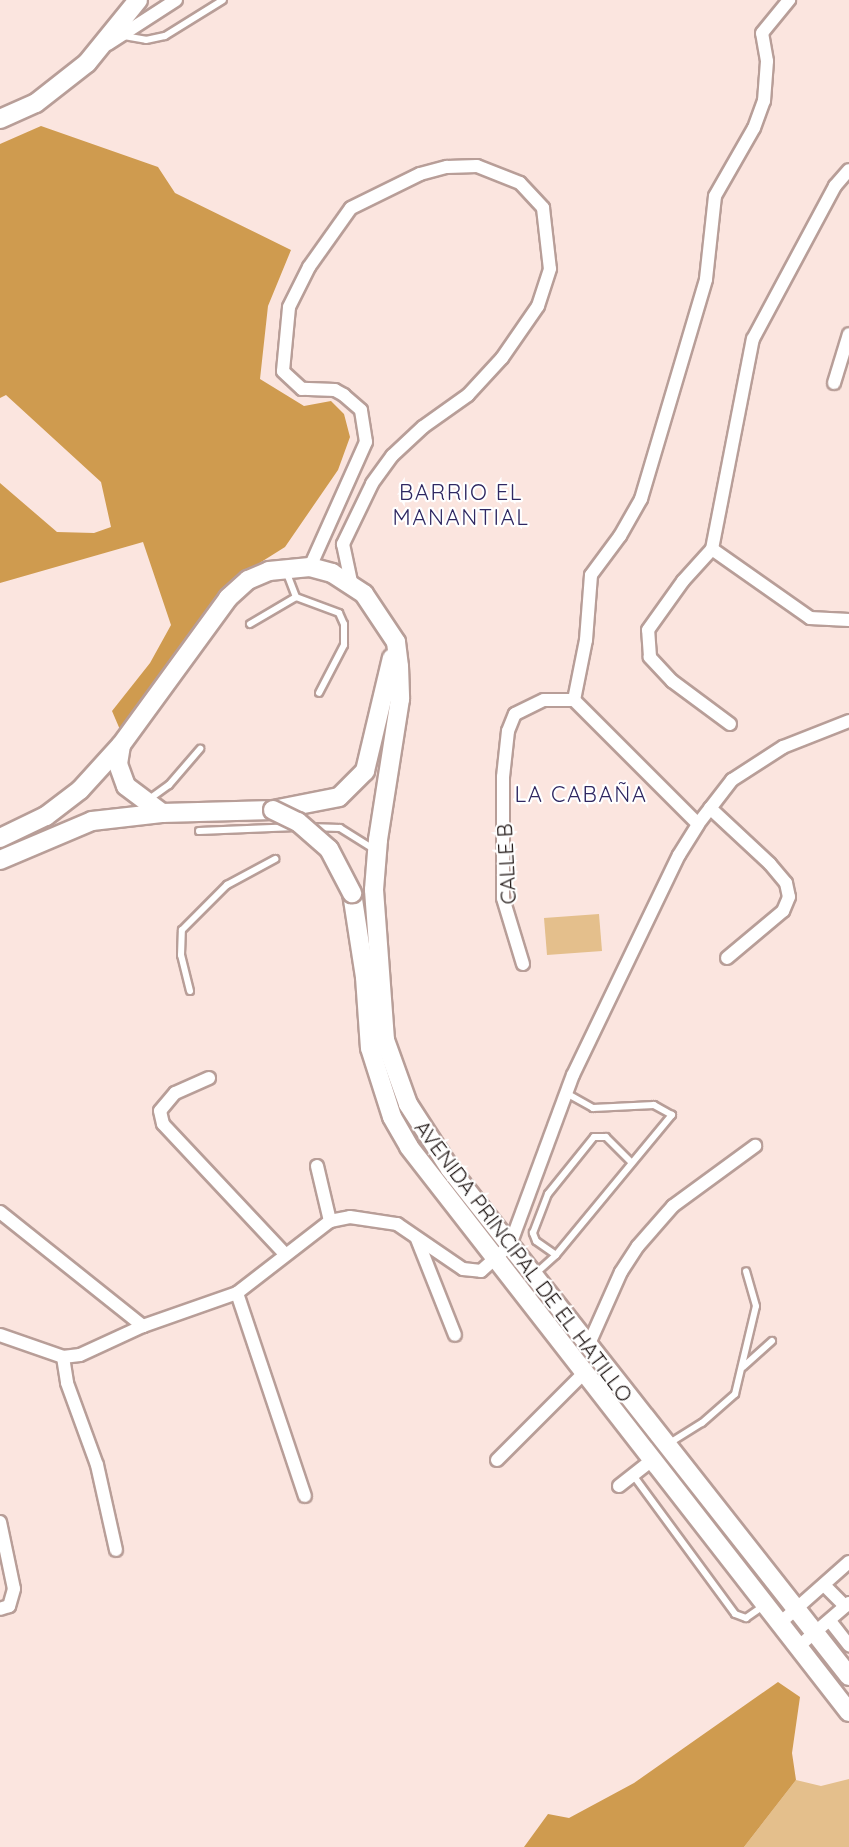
<!DOCTYPE html>
<html>
<head>
<meta charset="utf-8">
<style>
  body { margin:0 }
  #map { position:relative; width:849px; height:1847px; overflow:hidden; background:#fbe5df; font-family:Quicksand,sans-serif }
  div>[style] { position:absolute }
  .green>* { inset:0; background:#e4bf8c }
  .forest>* { inset:0; background:#cf9b4f }
  .roads { filter:drop-shadow(2px 0 #b89e98) drop-shadow(-2px 0 #b89e98) drop-shadow(0 2px #b89e98) drop-shadow(0 -2px #b89e98) }
  .lane>* { height:6px; margin:-3px; padding:0 3px; transform-origin:3px; border-radius:3px; background:#fff }
  .street>* { height:12px; margin:-6px; padding:0 6px; transform-origin:6px; border-radius:6px; background:#fff }
  .secondary>* { height:18px; margin:-9px; padding:0 9px; transform-origin:9px; border-radius:9px; background:#fff }
  .bridges { filter:drop-shadow(2px 0 #b89e98) drop-shadow(-2px 0 #b89e98) drop-shadow(0 2px #b89e98) drop-shadow(0 -2px #b89e98) }
  .secondary-bridge>* { height:18px; margin:-9px; padding:0 9px; transform-origin:9px; border-radius:9px; background:#fff }
  span { translate:-50% -50%; white-space:nowrap; text-align:center; line-height:1.15; -webkit-text-stroke:4.5px #fff; paint-order:stroke }
  .street-label { font-size:21px; color:#1f1614 }
  .neighbourhood-label { font-size:22px; color:#2f2862; letter-spacing:1.5px }
</style>
</head>
<body>
<div id="map">
  <div class="green">
    <div style="clip-path:polygon(599px 914px,602px 951px,547px 955px,544px 918px)"></div>
    <div style="clip-path:polygon(849px 1779px,849px 1847px,744px 1847px,796px 1780px,821px 1786px)"></div>
  </div>
  <div class="forest">
    <div style="clip-path:polygon(41px 126px,158px 167px,175px 193px,291px 250px,268px 306px,260px 379px,304px 406px,331px 401px,344px 414px,350px 437px,338px 470px,285px 547px,228px 583px,121px 732px,112px 711px,150px 663px,171px 625px,143px 542px,0 583px,0 483px,57px 532px,94px 533px,111px 527px,101px 482px,6px 395px,0 398px,0 144px)"></div>
    <div style="clip-path:polygon(778px 1682px,800px 1697px,792px 1753px,796px 1780px,744px 1847px,524px 1847px,548px 1814px,569px 1818px,634px 1783px)"></div>
  </div>
  <div class="roads">
    <div class="lane">
      <div style="left:124px;top:36px;width:22px;rotate:10deg"></div>
      <div style="left:146px;top:40px;width:19px;rotate:-12deg"></div>
      <div style="left:165px;top:36px;width:68px;rotate:-31.8deg"></div>
      <div style="left:286px;top:571px;width:28px;rotate:69deg"></div>
      <div style="left:296px;top:597px;width:46px;rotate:20.4deg"></div>
      <div style="left:339px;top:613px;width:12px;rotate:66deg"></div>
      <div style="left:344px;top:624px;width:21px;rotate:90deg"></div>
      <div style="left:344px;top:645px;width:54px;rotate:117.5deg"></div>
      <div style="left:250px;top:624px;width:53px;rotate:-30.4deg"></div>
      <div style="left:148px;top:800px;width:26px;rotate:-36deg"></div>
      <div style="left:169px;top:785px;width:48px;rotate:-49.3deg"></div>
      <div style="left:309px;top:827px;width:31px;rotate:2deg"></div>
      <div style="left:340px;top:828px;width:40px;rotate:32deg"></div>
      <div style="left:199px;top:831px;width:97px;rotate:-2.4deg"></div>
      <div style="left:190px;top:991px;width:37px;rotate:-104deg"></div>
      <div style="left:181px;top:955px;width:25px;rotate:-88deg"></div>
      <div style="left:182px;top:930px;width:64px;rotate:-45deg"></div>
      <div style="left:227px;top:885px;width:55px;rotate:-28.4deg"></div>
      <div style="left:556px;top:1255px;width:24px;rotate:-145deg"></div>
      <div style="left:536px;top:1241px;width:9px;rotate:-111deg"></div>
      <div style="left:533px;top:1233px;width:42px;rotate:-69deg"></div>
      <div style="left:548px;top:1194px;width:73px;rotate:-51.1deg"></div>
      <div style="left:594px;top:1137px;width:12px"></div>
      <div style="left:606px;top:1137px;width:35px;rotate:45deg"></div>
      <div style="left:535px;top:1274px;width:28px;rotate:-42deg"></div>
      <div style="left:556px;top:1255px;width:182px;rotate:-50.4deg"></div>
      <div style="left:672px;top:1115px;width:21px;rotate:-151deg"></div>
      <div style="left:654px;top:1105px;width:61px;rotate:177.2deg"></div>
      <div style="left:593px;top:1108px;width:31px;rotate:-151deg"></div>
      <div style="left:743px;top:1367px;width:39px;rotate:-42deg"></div>
      <div style="left:668px;top:1444px;width:40px;rotate:-32deg"></div>
      <div style="left:702px;top:1423px;width:44px;rotate:-41.3deg"></div>
      <div style="left:735px;top:1394px;width:90px;rotate:-76.6deg"></div>
      <div style="left:756px;top:1306px;width:36px;rotate:-106deg"></div>
      <div style="left:633px;top:1475px;width:172px;rotate:53.7deg"></div>
      <div style="left:735px;top:1614px;width:12px;rotate:20deg"></div>
      <div style="left:746px;top:1618px;width:21px;rotate:-35deg"></div>
    </div>
    <div class="street">
      <div style="left:108px;top:44px;width:81px;rotate:-32.9deg"></div>
      <div style="left:834px;top:383px;width:51px;rotate:-73deg"></div>
      <div style="left:712px;top:549px;width:120px;rotate:35.1deg"></div>
      <div style="left:810px;top:618px;width:39px;rotate:3deg"></div>
      <div style="left:310px;top:567px;width:137px;rotate:-65.9deg"></div>
      <div style="left:366px;top:442px;width:32px;rotate:-99deg"></div>
      <div style="left:361px;top:410px;width:23px;rotate:-139deg"></div>
      <div style="left:344px;top:395px;width:10px;rotate:-151deg"></div>
      <div style="left:335px;top:390px;width:33px;rotate:-178deg"></div>
      <div style="left:302px;top:389px;width:26px;rotate:-137deg"></div>
      <div style="left:283px;top:371px;width:64px;rotate:-84.6deg"></div>
      <div style="left:289px;top:307px;width:45px;rotate:-63.4deg"></div>
      <div style="left:309px;top:267px;width:72px;rotate:-54.6deg"></div>
      <div style="left:351px;top:208px;width:77px;rotate:-26.2deg"></div>
      <div style="left:420px;top:174px;width:28px;rotate:-15deg"></div>
      <div style="left:447px;top:167px;width:30px;rotate:-2deg"></div>
      <div style="left:477px;top:166px;width:46px;rotate:21.6deg"></div>
      <div style="left:520px;top:183px;width:34px;rotate:47deg"></div>
      <div style="left:543px;top:208px;width:61px;rotate:83.5deg"></div>
      <div style="left:550px;top:269px;width:39px;rotate:108deg"></div>
      <div style="left:538px;top:306px;width:63px;rotate:124.7deg"></div>
      <div style="left:502px;top:358px;width:50px;rotate:132.6deg"></div>
      <div style="left:468px;top:395px;width:55px;rotate:144.6deg"></div>
      <div style="left:423px;top:427px;width:42px;rotate:136.9deg"></div>
      <div style="left:392px;top:456px;width:34px;rotate:126deg"></div>
      <div style="left:372px;top:484px;width:67px;rotate:115.8deg"></div>
      <div style="left:343px;top:544px;width:40px;rotate:78deg"></div>
      <div style="left:574px;top:700px;width:61px;rotate:-78.7deg"></div>
      <div style="left:586px;top:640px;width:65px;rotate:-85.6deg"></div>
      <div style="left:591px;top:575px;width:49px;rotate:-53.4deg"></div>
      <div style="left:620px;top:536px;width:43px;rotate:-60.4deg"></div>
      <div style="left:641px;top:499px;width:229px;rotate:-73.5deg"></div>
      <div style="left:706px;top:279px;width:83px;rotate:-83.8deg"></div>
      <div style="left:715px;top:196px;width:78px;rotate:-60.2deg"></div>
      <div style="left:754px;top:128px;width:29px;rotate:-70deg"></div>
      <div style="left:764px;top:101px;width:40px;rotate:-85.7deg"></div>
      <div style="left:767px;top:61px;width:28px;rotate:-100deg"></div>
      <div style="left:762px;top:33px;width:43px;rotate:-50.7deg"></div>
      <div style="left:730px;top:724px;width:72px;rotate:-143.4deg"></div>
      <div style="left:672px;top:681px;width:33px;rotate:-133deg"></div>
      <div style="left:650px;top:657px;width:27px;rotate:-94deg"></div>
      <div style="left:648px;top:630px;width:60px;rotate:-54.5deg"></div>
      <div style="left:683px;top:581px;width:43px;rotate:-47.8deg"></div>
      <div style="left:712px;top:549px;width:214px;rotate:-79deg"></div>
      <div style="left:753px;top:339px;width:174px;rotate:-61.8deg"></div>
      <div style="left:835px;top:186px;width:21px;rotate:-49deg"></div>
      <div style="left:710px;top:808px;width:82px;rotate:43deg"></div>
      <div style="left:770px;top:864px;width:25px;rotate:50deg"></div>
      <div style="left:786px;top:883px;width:14px;rotate:78deg"></div>
      <div style="left:789px;top:897px;width:15px;rotate:113deg"></div>
      <div style="left:783px;top:911px;width:73px;rotate:140deg"></div>
      <div style="left:523px;top:964px;width:69px;rotate:-106.9deg"></div>
      <div style="left:503px;top:898px;width:121px;rotate:-90deg"></div>
      <div style="left:503px;top:777px;width:46px;rotate:-83.8deg"></div>
      <div style="left:508px;top:731px;width:18px;rotate:-68deg"></div>
      <div style="left:515px;top:714px;width:32px;rotate:-26deg"></div>
      <div style="left:544px;top:700px;width:30px"></div>
      <div style="left:574px;top:700px;width:175px;rotate:45deg"></div>
      <div style="left:209px;top:1078px;width:37px;rotate:156deg"></div>
      <div style="left:175px;top:1093px;width:23px;rotate:130deg"></div>
      <div style="left:160px;top:1111px;width:13px;rotate:77deg"></div>
      <div style="left:163px;top:1124px;width:177px;rotate:46.8deg"></div>
      <div style="left:317px;top:1166px;width:57px;rotate:76.7deg"></div>
      <div style="left:0;top:1212px;width:183px;rotate:38.6deg"></div>
      <div style="left:417px;top:1239px;width:103px;rotate:68.4deg"></div>
      <div style="left:237px;top:1293px;width:214px;rotate:71.5deg"></div>
      <div style="left:0;top:1335px;width:67px;rotate:19.2deg"></div>
      <div style="left:63px;top:1357px;width:17px;rotate:-7deg"></div>
      <div style="left:80px;top:1355px;width:69px;rotate:-24.7deg"></div>
      <div style="left:143px;top:1326px;width:100px;rotate:-19.3deg"></div>
      <div style="left:237px;top:1293px;width:118px;rotate:-37.7deg"></div>
      <div style="left:330px;top:1221px;width:20px;rotate:-11deg"></div>
      <div style="left:350px;top:1217px;width:48px;rotate:8.5deg"></div>
      <div style="left:397px;top:1224px;width:80px;rotate:34.3deg"></div>
      <div style="left:463px;top:1269px;width:18px;rotate:6deg"></div>
      <div style="left:481px;top:1271px;width:39px;rotate:-42deg"></div>
      <div style="left:510px;top:1245px;width:181px;rotate:-69.7deg"></div>
      <div style="left:573px;top:1075px;width:244px;rotate:-64.3deg"></div>
      <div style="left:679px;top:855px;width:36px;rotate:-58deg"></div>
      <div style="left:698px;top:824px;width:56px;rotate:-52.3deg"></div>
      <div style="left:732px;top:780px;width:61px;rotate:-32.9deg"></div>
      <div style="left:783px;top:747px;width:71px;rotate:-21.5deg"></div>
      <div style="left:588px;top:1346px;width:81px;rotate:-66deg"></div>
      <div style="left:621px;top:1272px;width:31px;rotate:-57deg"></div>
      <div style="left:638px;top:1246px;width:53px;rotate:-48.8deg"></div>
      <div style="left:673px;top:1206px;width:102px;rotate:-36.2deg"></div>
      <div style="left:63px;top:1357px;width:26px;rotate:81deg"></div>
      <div style="left:67px;top:1383px;width:87px;rotate:69.9deg"></div>
      <div style="left:97px;top:1465px;width:87px;rotate:77.4deg"></div>
      <div style="left:497px;top:1460px;width:123px;rotate:-45deg"></div>
      <div style="left:619px;top:1486px;width:42px;rotate:-38.2deg"></div>
      <div style="left:0;top:1522px;width:68px;rotate:78.2deg"></div>
      <div style="left:14px;top:1589px;width:18px;rotate:106deg"></div>
      <div style="left:9px;top:1606px;width:9px;rotate:162deg"></div>
      <div style="left:824px;top:1585px;width:30px;rotate:45deg"></div>
      <div style="left:830px;top:1621px;width:31px;rotate:52deg"></div>
      <div style="left:780px;top:1623px;width:92px;rotate:-41.5deg"></div>
      <div style="left:799px;top:1646px;width:66px;rotate:-40.7deg"></div>
    </div>
    <div class="secondary">
      <div style="left:0;top:119px;width:39px;rotate:-24deg"></div>
      <div style="left:36px;top:103px;width:65px;rotate:-38.1deg"></div>
      <div style="left:87px;top:63px;width:81px;rotate:-51deg"></div>
      <div style="left:121px;top:745px;width:19px;rotate:99deg"></div>
      <div style="left:118px;top:764px;width:23px;rotate:70deg"></div>
      <div style="left:126px;top:786px;width:45px;rotate:36.9deg"></div>
      <div style="left:0;top:838px;width:51px;rotate:-25.6deg"></div>
      <div style="left:46px;top:816px;width:43px;rotate:-37.4deg"></div>
      <div style="left:80px;top:790px;width:61px;rotate:-47.7deg"></div>
      <div style="left:121px;top:745px;width:182px;rotate:-53.9deg"></div>
      <div style="left:228px;top:598px;width:27px;rotate:-42deg"></div>
      <div style="left:248px;top:580px;width:23px;rotate:-23deg"></div>
      <div style="left:269px;top:571px;width:41px;rotate:-5.6deg"></div>
      <div style="left:310px;top:567px;width:23px;rotate:15deg"></div>
      <div style="left:332px;top:573px;width:38px;rotate:33deg"></div>
      <div style="left:364px;top:594px;width:58px;rotate:56.3deg"></div>
      <div style="left:396px;top:642px;width:24px;rotate:83deg"></div>
      <div style="left:399px;top:666px;width:33px;rotate:88deg"></div>
      <div style="left:400px;top:699px;width:143px;rotate:98.9deg"></div>
      <div style="left:378px;top:840px;width:50px;rotate:94.6deg"></div>
      <div style="left:374px;top:890px;width:150px;rotate:85.8deg"></div>
      <div style="left:385px;top:1040px;width:68px;rotate:70.2deg"></div>
      <div style="left:408px;top:1104px;width:77px;rotate:57.1deg"></div>
      <div style="left:450px;top:1169px;width:645px;rotate:51.8deg"></div>
      <div style="left:0;top:860px;width:100px;rotate:-23deg"></div>
      <div style="left:92px;top:821px;width:70px;rotate:-6.5deg"></div>
      <div style="left:162px;top:813px;width:111px;rotate:-1.5deg"></div>
      <div style="left:273px;top:810px;width:67px;rotate:-11.1deg"></div>
      <div style="left:339px;top:797px;width:37px;rotate:-45deg"></div>
      <div style="left:365px;top:771px;width:116px;rotate:-76.6deg"></div>
      <div style="left:352px;top:893px;width:85px;rotate:81.2deg"></div>
      <div style="left:365px;top:977px;width:71px;rotate:86deg"></div>
      <div style="left:370px;top:1048px;width:72px;rotate:72.3deg"></div>
      <div style="left:392px;top:1117px;width:34px;rotate:60deg"></div>
      <div style="left:409px;top:1147px;width:716px;rotate:52.09deg"></div>
    </div>
  </div>
  <div class="bridges">
    <div class="secondary-bridge">
      <div style="left:273px;top:810px;width:28px;rotate:26deg"></div>
      <div style="left:298px;top:822px;width:41px;rotate:41.1deg"></div>
      <div style="left:329px;top:849px;width:50px;rotate:62.4deg"></div>
    </div>
  </div>
  <div class="street-label">
    <span style="left:506px;top:864px;rotate:-93deg">CALLE B</span>
    <span style="left:524px;top:1261px;rotate:53deg">AVENIDA PRINCIPAL DE EL HATILLO</span>
  </div>
  <div class="neighbourhood-label">
    <span style="left:461px;top:505px">BARRIO EL<br>MANANTIAL</span>
    <span style="left:581px;top:795px">LA CABAÑA</span>
  </div>
</div>
</body>
</html>
